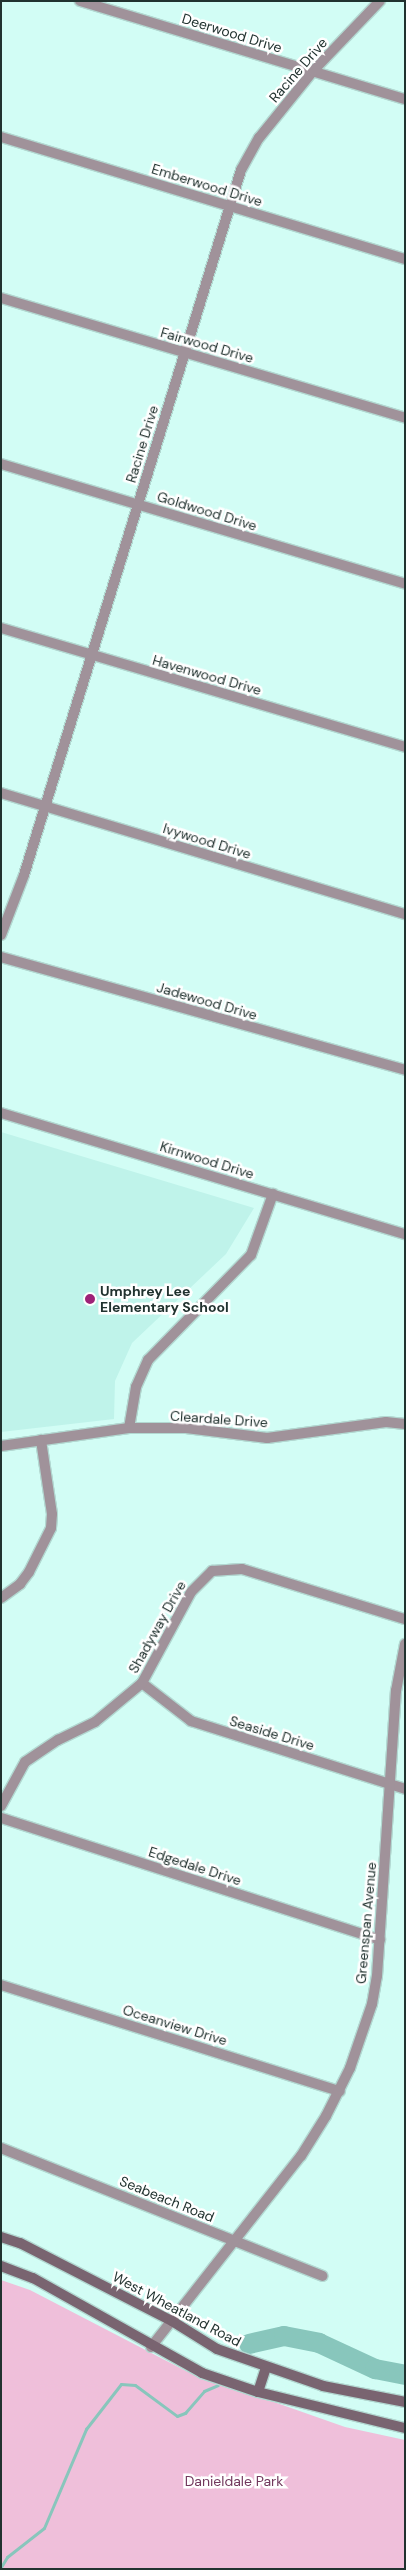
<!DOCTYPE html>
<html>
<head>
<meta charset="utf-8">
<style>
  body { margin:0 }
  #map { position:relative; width:406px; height:2570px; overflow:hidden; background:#d2fdf5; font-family:"DM Sans",sans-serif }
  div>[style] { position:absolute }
  .built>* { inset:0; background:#bff3ea }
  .green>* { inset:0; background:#efbfda }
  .stream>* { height:3px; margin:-1.5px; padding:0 1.5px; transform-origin:1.5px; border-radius:1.5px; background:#88c6bc }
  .river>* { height:20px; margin:-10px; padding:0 10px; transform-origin:10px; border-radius:10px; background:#88c6bc }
  .roads { filter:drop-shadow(1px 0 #b2d8d1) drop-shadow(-1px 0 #b2d8d1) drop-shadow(0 1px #b2d8d1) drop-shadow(0 -1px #b2d8d1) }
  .minor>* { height:10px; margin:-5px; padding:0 5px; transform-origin:5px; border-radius:5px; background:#a0929a }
  .tertiary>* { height:10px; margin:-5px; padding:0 5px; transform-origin:5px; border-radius:5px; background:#a0929a }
  .secondary>* { height:10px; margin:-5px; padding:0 5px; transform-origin:5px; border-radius:5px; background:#796470 }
  .dots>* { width:14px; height:14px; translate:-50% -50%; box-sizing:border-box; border:2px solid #fff; border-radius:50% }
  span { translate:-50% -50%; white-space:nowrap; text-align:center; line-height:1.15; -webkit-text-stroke:5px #fff; paint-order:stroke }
  .street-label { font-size:14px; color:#21322f }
  .poi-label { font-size:14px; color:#21322f; font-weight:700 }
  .left { translate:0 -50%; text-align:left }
  .park-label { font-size:14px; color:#72385d }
  .frame { position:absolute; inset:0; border:2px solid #21322f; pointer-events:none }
</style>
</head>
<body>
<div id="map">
  <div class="built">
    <div style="clip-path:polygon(1px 1132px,254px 1208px,226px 1254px,132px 1343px,115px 1381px,114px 1419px,1px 1432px)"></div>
  </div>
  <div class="green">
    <div style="clip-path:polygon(1px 2280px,30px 2290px,186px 2371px,345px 2427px,405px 2440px,405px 2569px,1px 2569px)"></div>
  </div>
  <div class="stream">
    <div style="left:1px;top:2567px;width:12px;rotate:-59deg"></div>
    <div style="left:7px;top:2557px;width:47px;rotate:-38.1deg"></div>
    <div style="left:44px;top:2528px;width:108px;rotate:-67deg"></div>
    <div style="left:86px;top:2429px;width:57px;rotate:-52.1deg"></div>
    <div style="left:121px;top:2384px;width:14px;rotate:4deg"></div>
    <div style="left:135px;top:2385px;width:52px;rotate:36.4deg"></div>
    <div style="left:177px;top:2416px;width:9px;rotate:-21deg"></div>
    <div style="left:185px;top:2413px;width:29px;rotate:-49deg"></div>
    <div style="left:204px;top:2391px;width:15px;rotate:-23deg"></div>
  </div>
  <div class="river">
    <div style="left:249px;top:2344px;width:36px;rotate:-13deg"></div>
    <div style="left:284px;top:2336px;width:36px;rotate:11deg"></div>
    <div style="left:319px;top:2343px;width:62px;rotate:24.9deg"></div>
    <div style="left:375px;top:2369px;width:31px;rotate:11deg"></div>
  </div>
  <div class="roads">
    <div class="minor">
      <div style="left:80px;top:1px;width:339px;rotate:16.8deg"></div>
      <div style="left:1px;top:137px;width:422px;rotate:16.8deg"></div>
      <div style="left:1px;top:298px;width:421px;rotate:16.5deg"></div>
      <div style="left:1px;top:464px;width:421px;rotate:16.5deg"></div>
      <div style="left:1px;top:628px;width:421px;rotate:16.4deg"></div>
      <div style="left:1px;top:793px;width:422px;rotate:16.7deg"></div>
      <div style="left:1px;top:957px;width:420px;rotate:15.6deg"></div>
      <div style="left:1px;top:1598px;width:24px;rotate:-36deg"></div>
      <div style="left:20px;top:1584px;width:15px;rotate:-53deg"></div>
      <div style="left:29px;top:1572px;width:49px;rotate:-63.4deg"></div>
      <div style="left:51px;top:1528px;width:14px;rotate:-86deg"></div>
      <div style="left:52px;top:1514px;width:75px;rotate:-98.5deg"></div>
      <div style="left:142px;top:1683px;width:62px;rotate:37.8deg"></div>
      <div style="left:191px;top:1721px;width:225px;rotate:17.6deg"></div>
      <div style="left:1px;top:1806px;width:50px;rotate:-61.4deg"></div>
      <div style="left:25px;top:1762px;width:40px;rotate:-34deg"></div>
      <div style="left:58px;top:1740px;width:41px;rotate:-25.9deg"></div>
      <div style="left:95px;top:1722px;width:61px;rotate:-39.7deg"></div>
      <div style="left:142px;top:1683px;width:103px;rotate:-61.7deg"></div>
      <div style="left:191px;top:1592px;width:30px;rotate:-45deg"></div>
      <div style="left:212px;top:1571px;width:30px;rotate:-4deg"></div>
      <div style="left:242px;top:1569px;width:170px;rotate:17.1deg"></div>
      <div style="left:1px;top:1818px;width:398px;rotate:17.8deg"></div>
      <div style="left:1px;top:1985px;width:355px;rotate:17.4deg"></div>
      <div style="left:1px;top:2148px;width:346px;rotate:21.7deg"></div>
    </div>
    <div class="tertiary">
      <div style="left:1px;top:935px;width:64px;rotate:-69deg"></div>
      <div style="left:24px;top:875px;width:738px;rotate:-72.89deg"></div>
      <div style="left:241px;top:170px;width:37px;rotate:-61deg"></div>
      <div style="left:259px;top:138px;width:86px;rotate:-51.1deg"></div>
      <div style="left:313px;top:71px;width:97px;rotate:-46.3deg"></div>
      <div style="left:1px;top:1113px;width:422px;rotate:16.7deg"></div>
      <div style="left:129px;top:1428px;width:42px;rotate:-80.3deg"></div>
      <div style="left:136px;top:1387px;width:30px;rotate:-66deg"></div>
      <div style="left:148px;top:1360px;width:147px;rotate:-45.6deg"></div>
      <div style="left:251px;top:1255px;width:65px;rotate:-70.2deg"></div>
      <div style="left:1px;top:1446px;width:129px;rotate:-8deg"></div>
      <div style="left:129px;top:1428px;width:57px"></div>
      <div style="left:186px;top:1428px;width:82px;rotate:7deg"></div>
      <div style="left:267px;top:1438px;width:120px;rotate:-7.7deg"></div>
      <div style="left:386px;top:1422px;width:19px;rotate:6deg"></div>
      <div style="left:151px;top:2347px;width:243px;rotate:-51.9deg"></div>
      <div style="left:301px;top:2156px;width:47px;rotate:-58deg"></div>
      <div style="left:326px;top:2116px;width:54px;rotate:-63.4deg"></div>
      <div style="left:350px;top:2068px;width:68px;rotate:-71deg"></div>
      <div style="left:372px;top:2004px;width:28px;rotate:-80deg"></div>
      <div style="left:377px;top:1976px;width:286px;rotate:-86.2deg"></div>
      <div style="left:396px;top:1691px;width:48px;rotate:-79.2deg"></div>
    </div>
    <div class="secondary">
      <div style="left:1px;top:2237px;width:20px;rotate:18deg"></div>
      <div style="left:20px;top:2243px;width:171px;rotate:27.2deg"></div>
      <div style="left:172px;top:2321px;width:53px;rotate:31.9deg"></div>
      <div style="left:217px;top:2349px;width:112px;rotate:19.2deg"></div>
      <div style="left:323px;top:2386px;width:84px;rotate:11deg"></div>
      <div style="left:1px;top:2266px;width:34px;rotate:21deg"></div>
      <div style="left:33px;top:2278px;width:194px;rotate:29.3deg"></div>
      <div style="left:202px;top:2373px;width:59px;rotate:18.7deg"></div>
      <div style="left:258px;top:2392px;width:151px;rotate:13.8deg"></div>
      <div style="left:258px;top:2392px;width:25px;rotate:-72deg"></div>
    </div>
  </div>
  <div class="dots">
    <div style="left:90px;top:1299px;background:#9e2278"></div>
  </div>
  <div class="street-label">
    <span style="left:232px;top:33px;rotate:17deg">Deerwood Drive</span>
    <span style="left:298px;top:70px;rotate:-49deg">Racine Drive</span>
    <span style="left:207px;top:185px;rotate:17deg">Emberwood Drive</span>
    <span style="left:207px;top:345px;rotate:16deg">Fairwood Drive</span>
    <span style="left:142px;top:444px;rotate:-73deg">Racine Drive</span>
    <span style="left:207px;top:511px;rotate:17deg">Goldwood Drive</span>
    <span style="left:207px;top:675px;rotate:16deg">Havenwood Drive</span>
    <span style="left:207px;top:841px;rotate:17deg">Ivywood Drive</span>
    <span style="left:207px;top:1001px;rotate:16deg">Jadewood Drive</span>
    <span style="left:207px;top:1160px;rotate:17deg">Kirnwood Drive</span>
    <span style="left:219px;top:1419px;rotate:4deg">Cleardale Drive</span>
    <span style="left:157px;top:1627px;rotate:-61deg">Shadyway Drive</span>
    <span style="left:272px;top:1733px;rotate:17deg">Seaside Drive</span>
    <span style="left:195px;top:1866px;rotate:18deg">Edgedale Drive</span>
    <span style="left:366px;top:1923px;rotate:-85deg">Greenspan Avenue</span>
    <span style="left:175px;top:2025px;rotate:17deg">Oceanview Drive</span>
    <span style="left:167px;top:2199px;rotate:22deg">Seabeach Road</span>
    <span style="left:177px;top:2309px;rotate:28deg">West Wheatland Road</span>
  </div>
  <div class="poi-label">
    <span class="left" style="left:100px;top:1299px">Umphrey Lee<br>Elementary School</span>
  </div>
  <div class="park-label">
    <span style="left:234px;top:2481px">Danieldale Park</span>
  </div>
  <div class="frame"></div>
</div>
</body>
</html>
